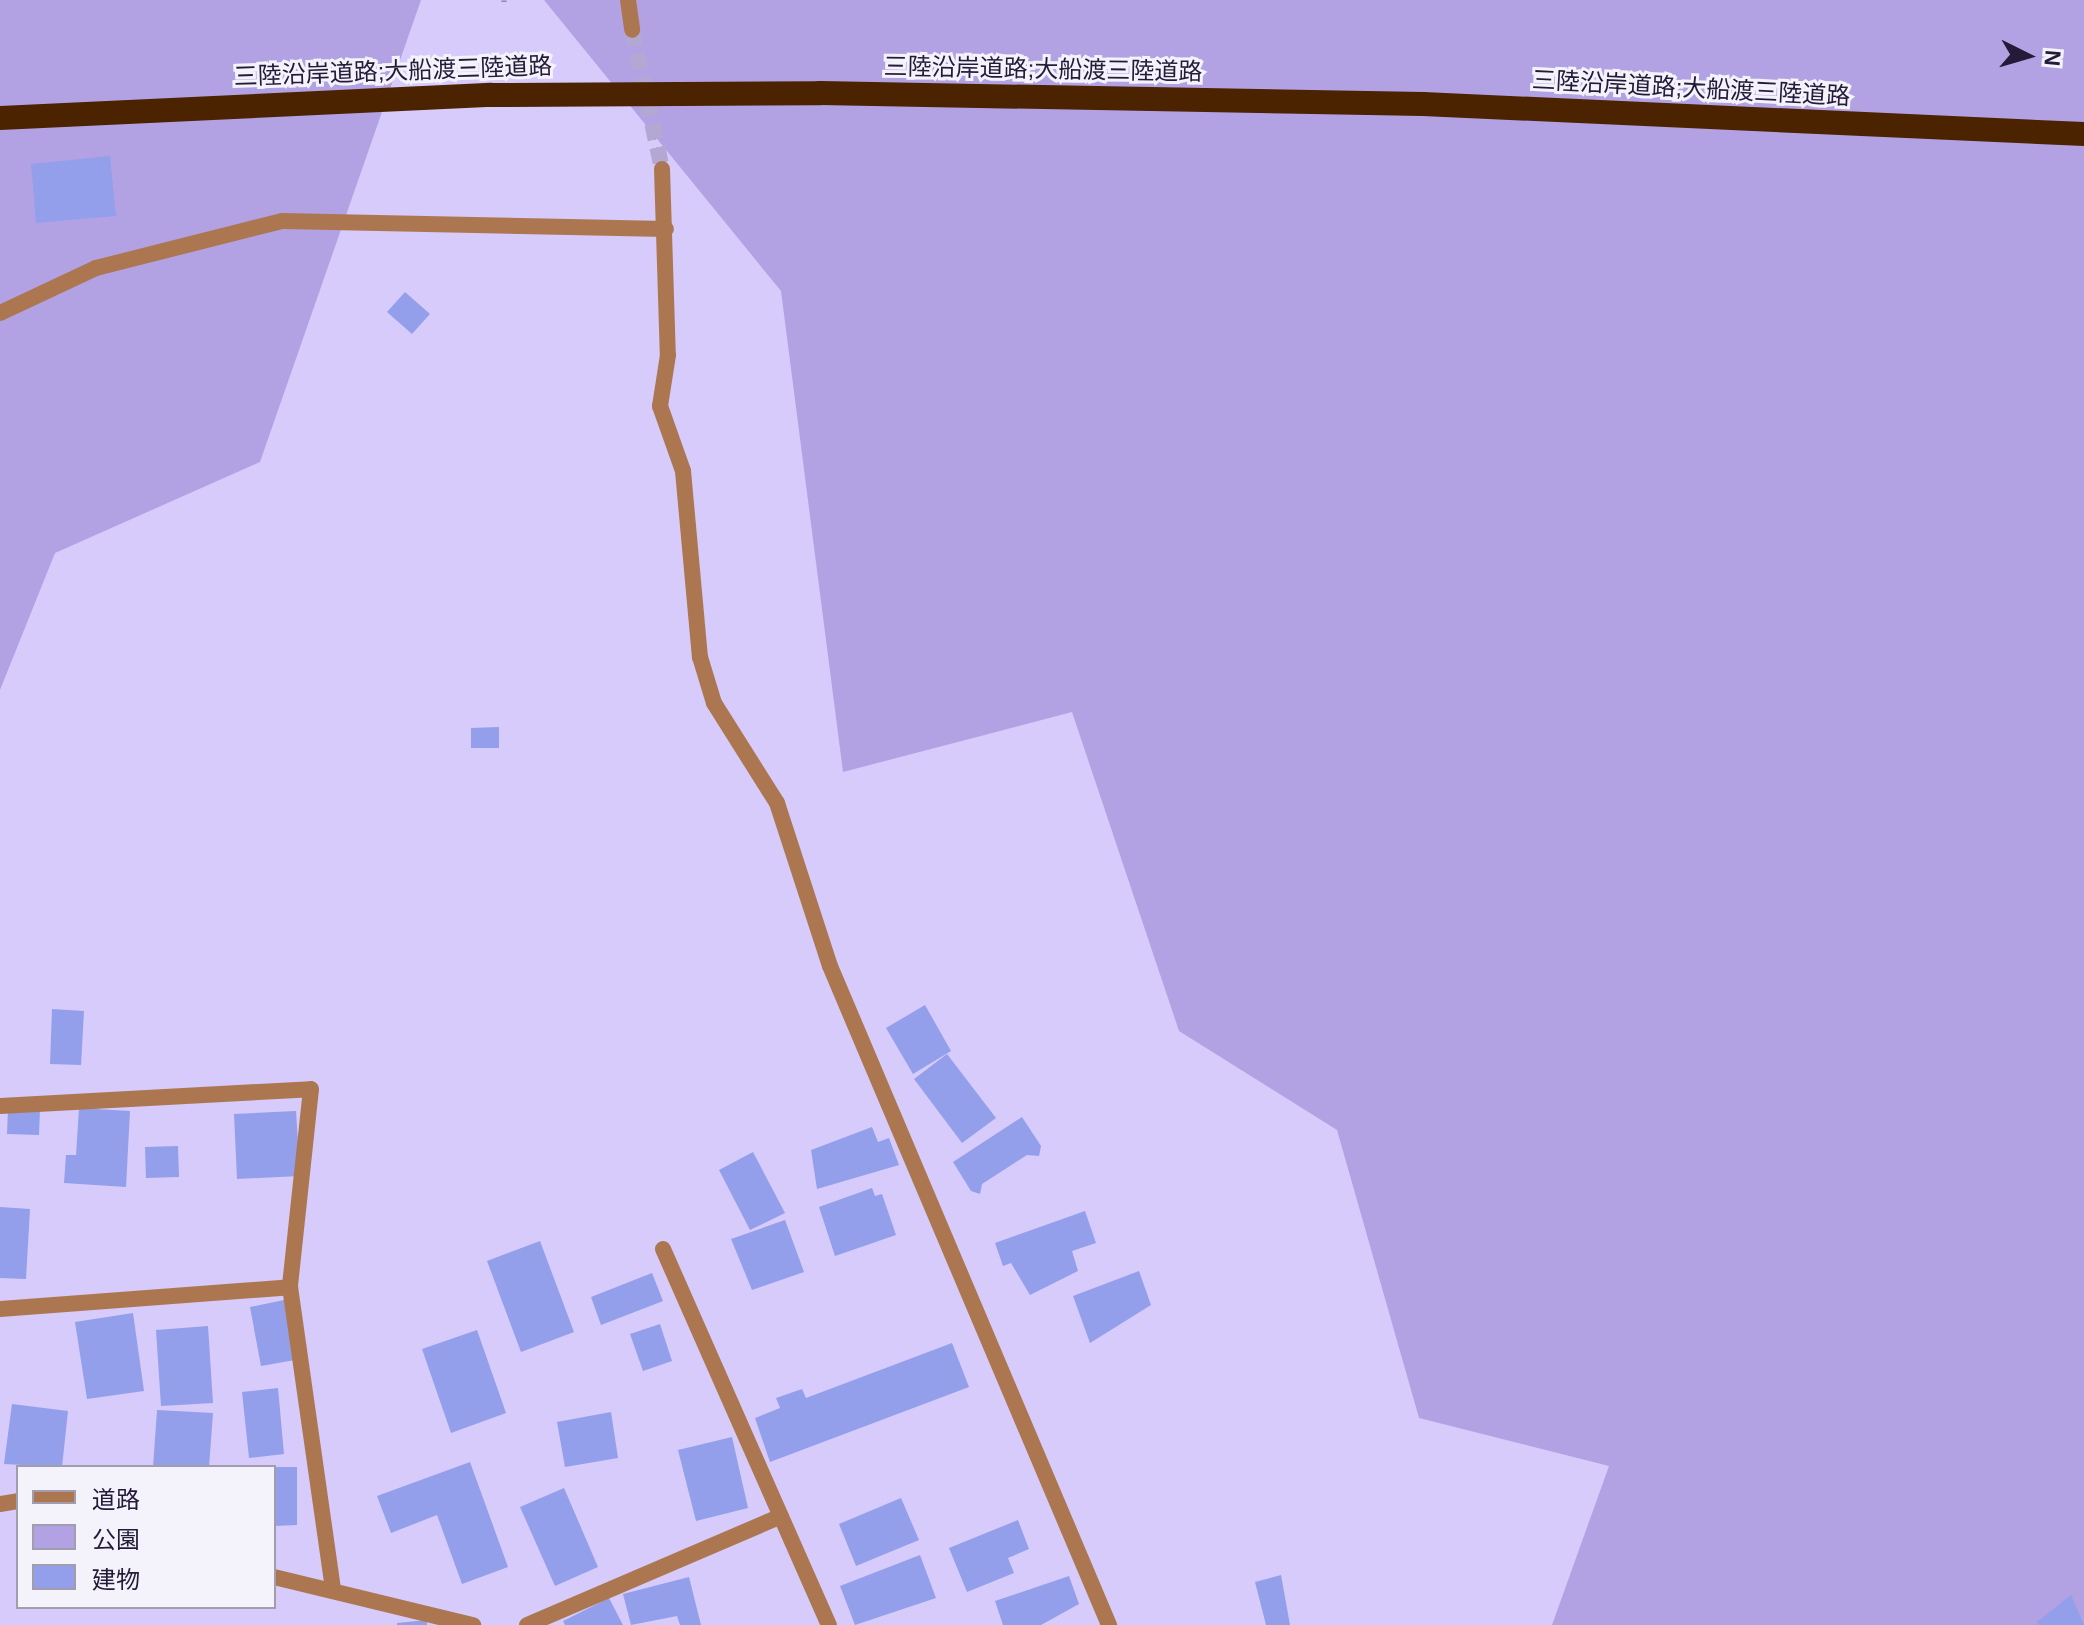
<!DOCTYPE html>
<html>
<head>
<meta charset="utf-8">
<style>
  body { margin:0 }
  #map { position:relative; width:2084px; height:1625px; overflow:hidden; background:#d6cbfa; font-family:Helvetica,"Noto Sans JP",sans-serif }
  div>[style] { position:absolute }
  .green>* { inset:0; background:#b3a2e3 }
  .building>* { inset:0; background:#939fea }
  .street-tunnel>* { height:16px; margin-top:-8px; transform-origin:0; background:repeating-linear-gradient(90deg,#b2a8d3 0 16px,transparent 0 24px) }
  .path>* { height:5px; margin-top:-2.5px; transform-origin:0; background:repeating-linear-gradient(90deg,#8d83ab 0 2px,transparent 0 8px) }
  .street>* { height:16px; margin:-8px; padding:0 8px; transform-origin:8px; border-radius:8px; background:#ac7750 }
  .highway>* { height:24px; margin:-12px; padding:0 12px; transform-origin:12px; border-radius:12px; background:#4b2300 }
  span { translate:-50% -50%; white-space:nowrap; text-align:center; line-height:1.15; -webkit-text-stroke:6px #f4f3fb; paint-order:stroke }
  .street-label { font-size:24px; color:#241b38 }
  .legend { position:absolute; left:16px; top:1465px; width:260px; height:144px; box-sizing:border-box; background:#f4f3fb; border:2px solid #a19dad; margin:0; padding:10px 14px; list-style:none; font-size:24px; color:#241b38 }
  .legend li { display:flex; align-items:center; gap:16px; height:40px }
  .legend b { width:40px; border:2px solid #a19dad }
  .north { position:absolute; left:1988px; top:16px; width:80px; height:80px; -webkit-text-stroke:6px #f4f3fb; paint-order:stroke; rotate:95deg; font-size:22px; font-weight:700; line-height:32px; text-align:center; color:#241b38 }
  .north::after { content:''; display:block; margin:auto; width:28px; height:36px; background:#241b38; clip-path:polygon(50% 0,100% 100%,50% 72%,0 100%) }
</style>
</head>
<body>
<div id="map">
  <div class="green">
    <div style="clip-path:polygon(0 0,421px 0,260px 462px,55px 553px,0 690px)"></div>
    <div style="clip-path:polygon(544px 0,2084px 0,2084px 1625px,1552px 1625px,1609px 1466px,1419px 1418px,1337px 1130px,1179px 1031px,1072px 712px,843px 772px,781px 291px)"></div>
  </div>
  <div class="building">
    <div style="clip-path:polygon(110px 156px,116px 216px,36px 223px,31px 164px)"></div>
    <div style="clip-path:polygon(405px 292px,430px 314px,412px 334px,387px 312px)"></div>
    <div style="clip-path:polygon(499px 727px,499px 748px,471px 748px,471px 728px)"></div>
    <div style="clip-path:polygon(925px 1005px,951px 1051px,913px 1074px,886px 1028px)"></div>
    <div style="clip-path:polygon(52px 1009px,84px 1011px,81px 1065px,50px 1064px)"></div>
    <div style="clip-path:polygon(947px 1054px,996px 1118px,962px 1143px,914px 1079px)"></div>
    <div style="clip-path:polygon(8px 1108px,40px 1109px,39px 1135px,7px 1134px)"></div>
    <div style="clip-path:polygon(79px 1108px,130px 1111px,126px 1187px,64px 1183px,66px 1155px,76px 1155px)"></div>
    <div style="clip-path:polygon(296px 1111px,300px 1176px,237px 1179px,234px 1114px)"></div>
    <div style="clip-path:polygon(1022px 1117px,1041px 1146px,1039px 1156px,1027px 1155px,982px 1184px,980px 1194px,971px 1191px,953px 1162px)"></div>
    <div style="clip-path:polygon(872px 1127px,878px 1142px,889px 1138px,899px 1165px,817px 1189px,811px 1150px)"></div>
    <div style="clip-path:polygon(178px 1146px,179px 1177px,146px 1178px,145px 1147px)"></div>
    <div style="clip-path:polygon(753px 1152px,785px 1213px,750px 1230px,719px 1170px)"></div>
    <div style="clip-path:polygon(872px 1188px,875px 1196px,882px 1194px,896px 1235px,835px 1256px,819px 1207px)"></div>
    <div style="clip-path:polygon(0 1207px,30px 1209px,26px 1279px,0 1278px)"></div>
    <div style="clip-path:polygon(1085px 1211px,1096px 1243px,1072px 1251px,1078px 1271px,1030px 1295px,1011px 1263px,1003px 1266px,995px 1243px)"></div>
    <div style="clip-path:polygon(785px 1220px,804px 1272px,752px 1290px,731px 1239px)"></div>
    <div style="clip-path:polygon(540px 1241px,574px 1332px,521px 1352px,487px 1261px)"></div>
    <div style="clip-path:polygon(1139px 1271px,1151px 1305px,1090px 1343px,1073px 1296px)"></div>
    <div style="clip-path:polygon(652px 1273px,663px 1301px,601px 1325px,591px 1297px)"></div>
    <div style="clip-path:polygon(284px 1300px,295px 1360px,261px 1366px,250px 1307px)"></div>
    <div style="clip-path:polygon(133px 1313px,144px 1391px,87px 1399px,75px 1322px)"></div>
    <div style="clip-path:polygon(660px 1324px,672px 1361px,643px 1371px,630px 1334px)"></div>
    <div style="clip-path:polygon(208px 1326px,213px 1403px,161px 1406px,156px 1330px)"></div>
    <div style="clip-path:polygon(477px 1330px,506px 1413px,451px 1433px,422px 1349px)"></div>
    <div style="clip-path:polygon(952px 1343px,969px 1387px,770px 1462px,755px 1418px,780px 1408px,776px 1398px,802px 1389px,806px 1398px)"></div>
    <div style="clip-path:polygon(278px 1388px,284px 1454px,249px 1458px,242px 1392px)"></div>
    <div style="clip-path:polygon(12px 1404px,68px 1411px,62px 1467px,4px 1464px)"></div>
    <div style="clip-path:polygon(157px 1410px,213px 1413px,209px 1467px,153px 1467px)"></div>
    <div style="clip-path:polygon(611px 1412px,618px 1458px,565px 1467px,557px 1422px)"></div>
    <div style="clip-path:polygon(732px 1437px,748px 1508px,696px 1521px,678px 1450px)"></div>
    <div style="clip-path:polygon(470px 1462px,508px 1567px,462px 1584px,437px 1515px,391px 1533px,377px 1496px)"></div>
    <div style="clip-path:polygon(274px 1467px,297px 1467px,297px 1525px,274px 1526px)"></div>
    <div style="clip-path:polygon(564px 1488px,598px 1567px,555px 1586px,520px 1507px)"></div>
    <div style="clip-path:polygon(901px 1498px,919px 1540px,856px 1566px,839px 1524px)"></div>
    <div style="clip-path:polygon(1018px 1520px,1029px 1549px,1008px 1558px,1014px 1573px,967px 1592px,949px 1548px)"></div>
    <div style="clip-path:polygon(920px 1555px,936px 1598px,855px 1625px,840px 1586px)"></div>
    <div style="clip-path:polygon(1281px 1575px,1290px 1625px,1266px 1625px,1255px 1582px)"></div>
    <div style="clip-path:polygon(1069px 1576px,1079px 1604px,1041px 1625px,1003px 1625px,995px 1601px)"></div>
    <div style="clip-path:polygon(689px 1577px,701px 1625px,680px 1625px,677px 1616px,631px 1625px,623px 1594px)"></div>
    <div style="clip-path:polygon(2071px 1595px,2084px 1625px,2039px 1625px,2037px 1622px)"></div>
    <div style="clip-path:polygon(609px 1598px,623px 1625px,565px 1625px,563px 1621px)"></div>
    <div style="clip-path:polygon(427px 1620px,427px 1625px,397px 1625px,397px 1623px)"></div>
  </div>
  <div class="street-tunnel">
    <div style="left:632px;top:30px;width:142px;rotate:77.8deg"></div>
  </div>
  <div class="path">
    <div style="left:504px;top:0;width:2px;rotate:90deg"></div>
  </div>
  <div class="street">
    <div style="left:628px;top:0;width:30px;rotate:82deg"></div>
    <div style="left:662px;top:169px;width:186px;rotate:88.2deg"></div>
    <div style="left:668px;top:355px;width:52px;rotate:98.9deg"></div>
    <div style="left:660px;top:406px;width:69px;rotate:70.5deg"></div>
    <div style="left:683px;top:471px;width:187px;rotate:84.8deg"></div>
    <div style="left:700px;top:657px;width:48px;rotate:73.1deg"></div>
    <div style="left:714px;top:703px;width:118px;rotate:57.8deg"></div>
    <div style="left:777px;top:803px;width:171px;rotate:72deg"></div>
    <div style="left:830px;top:966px;width:716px;rotate:67.05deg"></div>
    <div style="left:0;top:313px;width:106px;rotate:-25.1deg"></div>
    <div style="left:96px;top:268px;width:192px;rotate:-14.2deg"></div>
    <div style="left:282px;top:221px;width:384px;rotate:1.2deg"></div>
    <div style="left:0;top:1106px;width:311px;rotate:-3.1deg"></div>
    <div style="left:311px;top:1089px;width:199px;rotate:96.1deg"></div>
    <div style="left:290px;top:1287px;width:307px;rotate:81.9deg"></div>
    <div style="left:663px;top:1249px;width:411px;rotate:66.2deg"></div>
    <div style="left:0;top:1309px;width:291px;rotate:-4.3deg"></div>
    <div style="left:0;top:1504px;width:18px;rotate:-9deg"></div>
    <div style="left:274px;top:1577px;width:205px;rotate:13.6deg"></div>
    <div style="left:527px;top:1625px;width:276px;rotate:-23.2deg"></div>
  </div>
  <div class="highway">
    <div style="left:0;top:118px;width:492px;rotate:-2.7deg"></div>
    <div style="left:491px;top:95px;width:329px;rotate:-0.3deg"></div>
    <div style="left:820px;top:93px;width:603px;rotate:1.05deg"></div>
    <div style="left:1423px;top:104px;width:662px;rotate:2.6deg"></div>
  </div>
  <div class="street-label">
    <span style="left:1043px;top:69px;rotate:1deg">三陸沿岸道路;大船渡三陸道路</span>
    <span style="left:393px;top:71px;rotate:-2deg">三陸沿岸道路;大船渡三陸道路</span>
    <span style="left:1691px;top:88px;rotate:3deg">三陸沿岸道路;大船渡三陸道路</span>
  </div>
  <ul class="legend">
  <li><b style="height:10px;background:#ac7750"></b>道路</li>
  <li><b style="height:22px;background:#b3a2e3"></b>公園</li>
  <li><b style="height:22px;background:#939fea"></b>建物</li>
  </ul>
  <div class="north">N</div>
</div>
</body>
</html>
